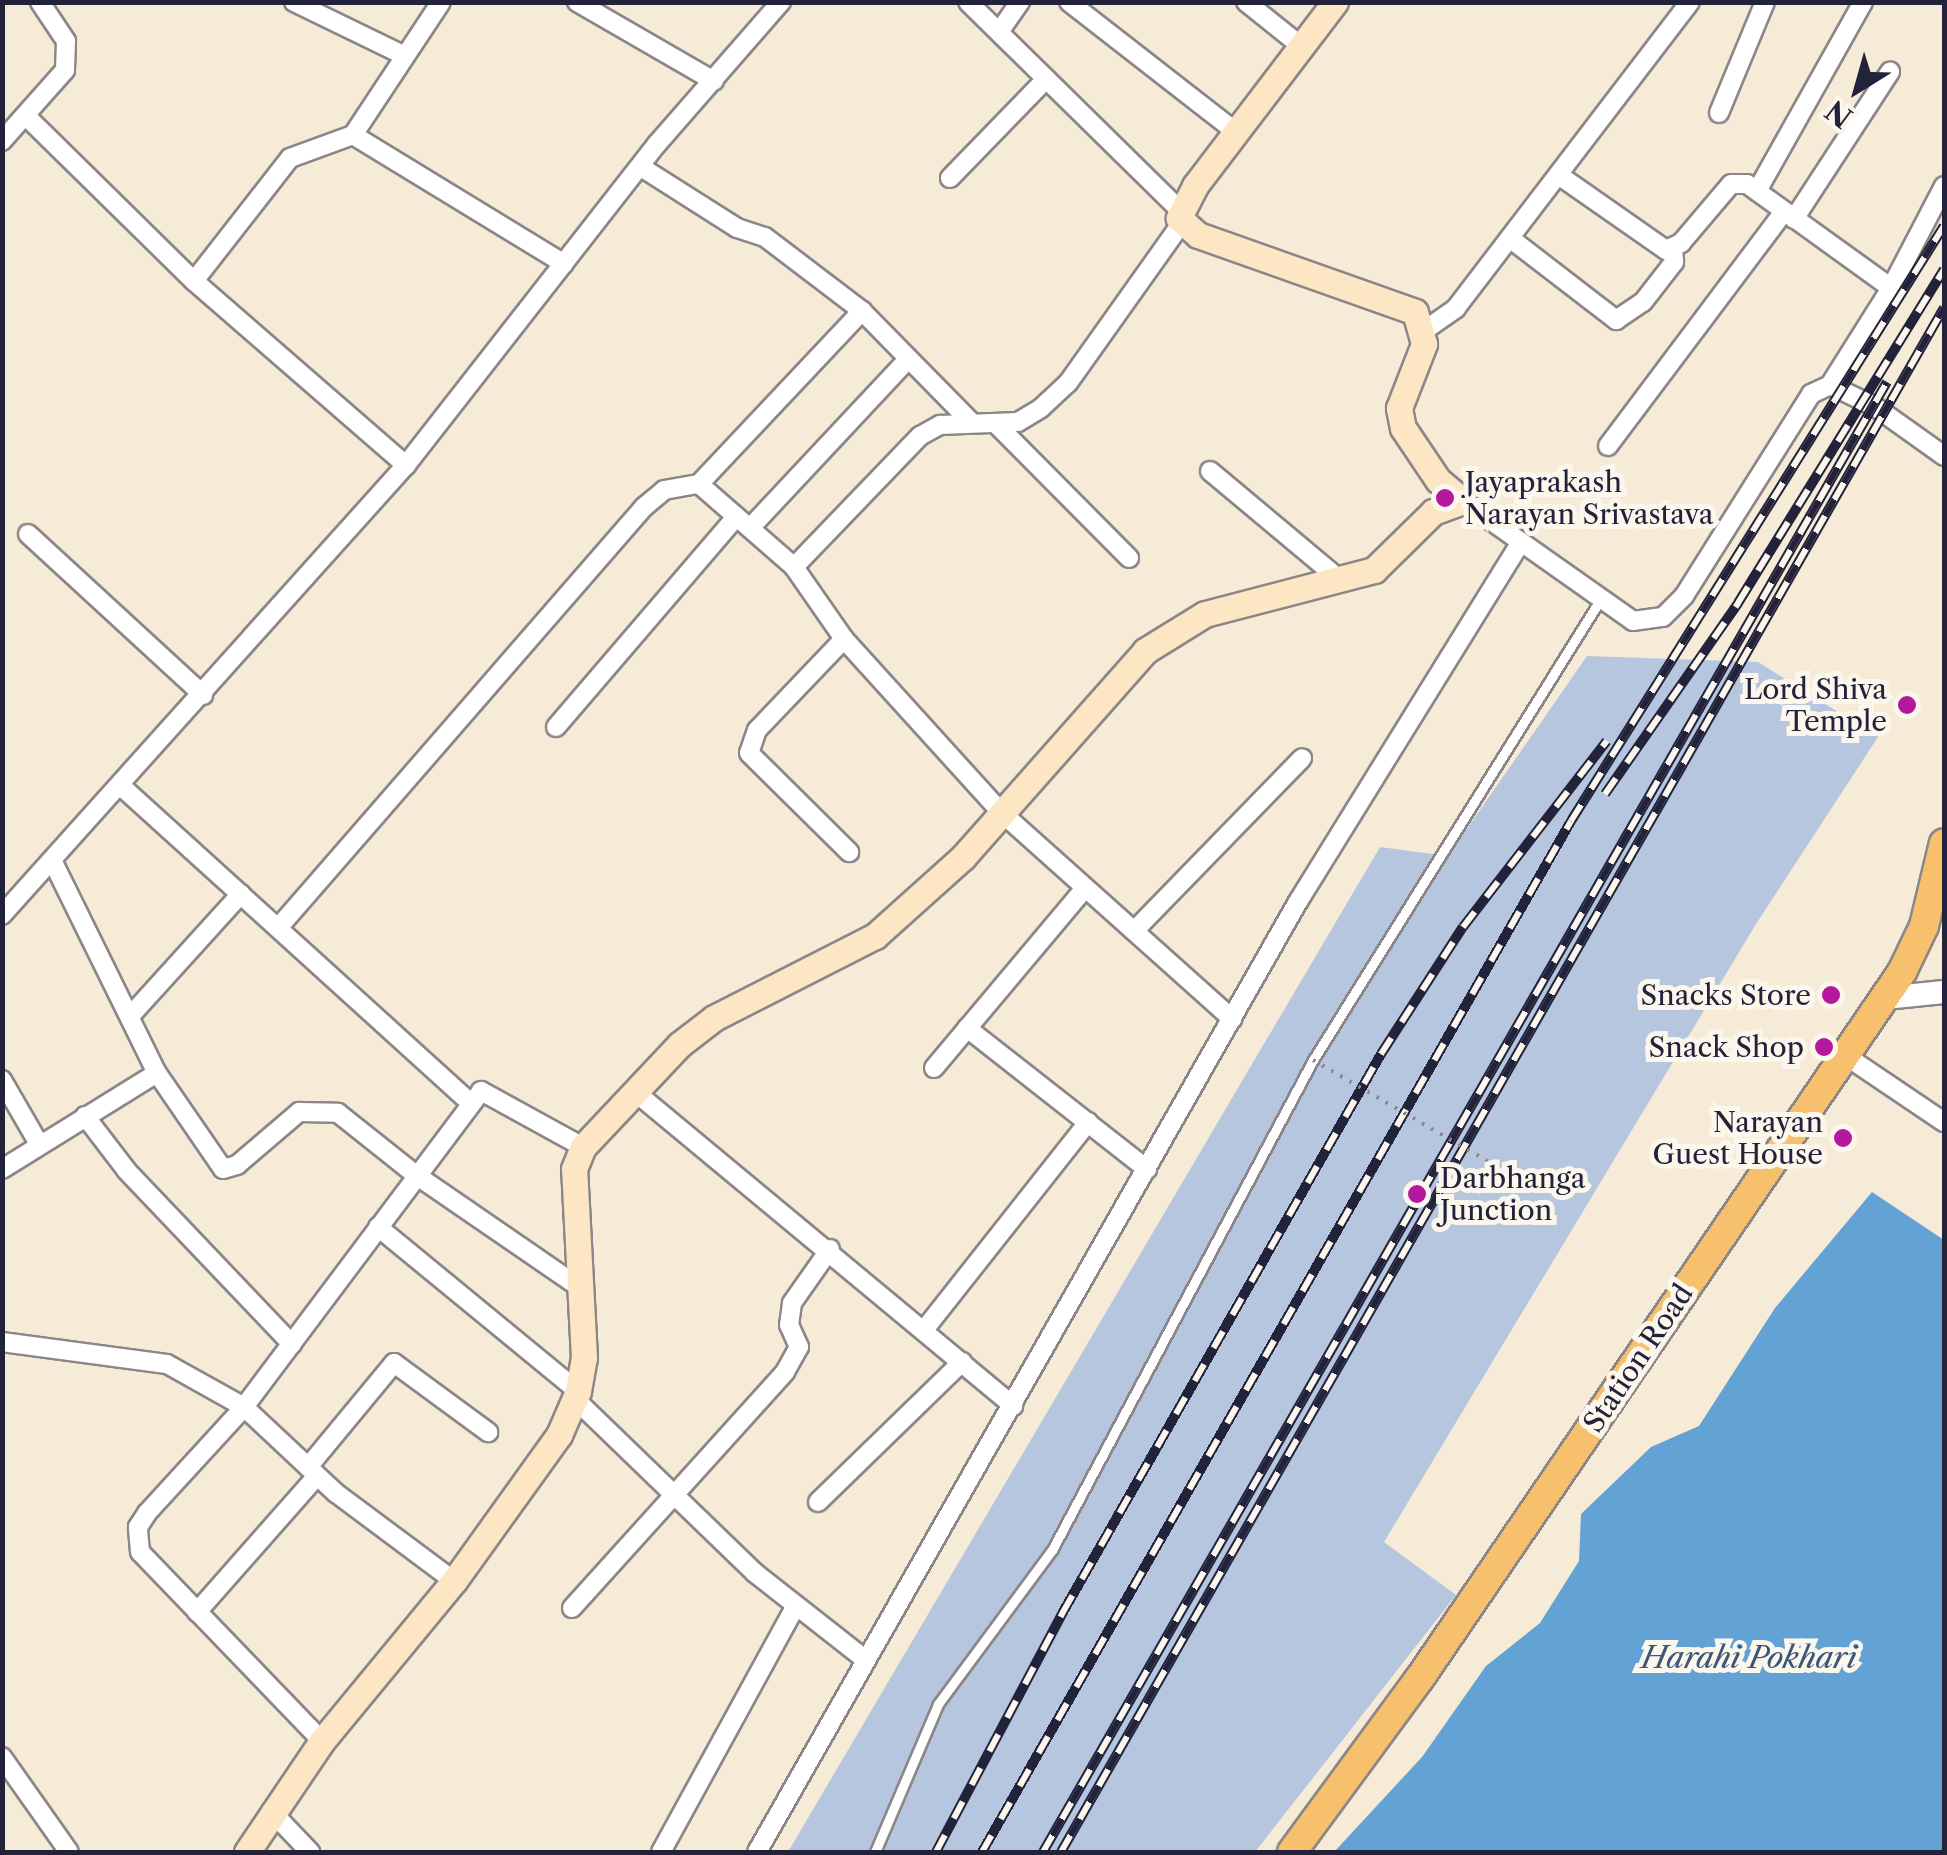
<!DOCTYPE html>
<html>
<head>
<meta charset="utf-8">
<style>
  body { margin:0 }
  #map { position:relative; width:1947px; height:1855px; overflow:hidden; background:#f6ebd6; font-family:"Libre Caslon Text",serif }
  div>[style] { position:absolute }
  .industrial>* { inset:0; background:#b6c6de }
  .water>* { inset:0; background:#62a2d5 }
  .roads { filter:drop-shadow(2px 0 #8c8688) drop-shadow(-2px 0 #8c8688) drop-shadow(0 2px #8c8688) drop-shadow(0 -2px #8c8688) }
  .service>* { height:9px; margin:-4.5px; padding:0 4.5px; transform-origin:4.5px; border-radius:4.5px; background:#fff }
  .minor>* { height:18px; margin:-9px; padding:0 9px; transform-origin:9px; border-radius:9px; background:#fff }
  .tertiary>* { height:22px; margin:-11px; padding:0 11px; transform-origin:11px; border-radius:11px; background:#fff }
  .secondary>* { height:25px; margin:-12.5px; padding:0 12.5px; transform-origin:12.5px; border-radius:12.5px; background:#fce6c4 }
  .primary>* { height:28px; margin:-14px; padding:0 14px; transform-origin:14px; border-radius:14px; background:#f7c06c }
  .rail>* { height:10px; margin-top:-5px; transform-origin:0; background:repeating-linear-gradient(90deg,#fbf7ec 0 19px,#22223b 0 38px); box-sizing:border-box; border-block:2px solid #22223b }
  .path-bridge>* { height:4px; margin-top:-2px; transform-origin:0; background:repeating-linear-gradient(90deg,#8c8688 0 2.5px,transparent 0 10.5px) }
  .dots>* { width:28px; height:28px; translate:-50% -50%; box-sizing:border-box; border:5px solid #fbf7ec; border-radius:50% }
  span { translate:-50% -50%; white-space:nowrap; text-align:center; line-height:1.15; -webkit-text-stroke:10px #fbf7ec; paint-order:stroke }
  .poi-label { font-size:28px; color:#22223b }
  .left { translate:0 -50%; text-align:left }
  .right { translate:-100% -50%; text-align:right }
  .street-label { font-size:28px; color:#22223b }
  .water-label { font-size:30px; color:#3c5579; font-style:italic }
  .frame { position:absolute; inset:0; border:5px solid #22223b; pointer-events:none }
  .north { position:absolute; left:1807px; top:40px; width:100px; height:100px; -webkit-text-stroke:8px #fbf7ec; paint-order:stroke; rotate:217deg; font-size:28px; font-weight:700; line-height:40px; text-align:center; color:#22223b }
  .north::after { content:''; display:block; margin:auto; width:35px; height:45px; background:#22223b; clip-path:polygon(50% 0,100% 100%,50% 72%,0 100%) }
</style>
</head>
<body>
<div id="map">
  <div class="industrial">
    <div style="clip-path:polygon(1587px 656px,1758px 662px,1878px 737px,1756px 924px,1384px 1542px,1456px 1595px,1255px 1852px,788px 1852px,1380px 847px,1448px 856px)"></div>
  </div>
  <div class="water">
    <div style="clip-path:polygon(1872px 1192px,1944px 1240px,1944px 1852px,1334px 1852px,1422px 1757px,1486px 1666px,1540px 1623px,1579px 1561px,1581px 1514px,1651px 1447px,1699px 1426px,1775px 1308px)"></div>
  </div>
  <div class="roads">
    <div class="service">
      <div style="left:875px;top:1852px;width:161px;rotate:-66.9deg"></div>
      <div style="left:938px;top:1704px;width:192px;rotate:-53.5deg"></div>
      <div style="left:1052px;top:1550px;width:555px;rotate:-61.96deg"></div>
      <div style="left:1313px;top:1060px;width:542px;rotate:-58.04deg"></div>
    </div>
    <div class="minor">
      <div style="left:294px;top:2px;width:119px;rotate:25.9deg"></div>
      <div style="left:577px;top:2px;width:158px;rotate:30deg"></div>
      <div style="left:968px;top:2px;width:297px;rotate:44.5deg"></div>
      <div style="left:1069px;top:2px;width:212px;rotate:37.9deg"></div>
      <div style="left:1246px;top:2px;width:70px;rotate:38.7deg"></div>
      <div style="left:999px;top:32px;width:37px;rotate:-55deg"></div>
      <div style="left:1719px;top:113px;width:120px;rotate:-67.5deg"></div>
      <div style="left:28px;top:118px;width:233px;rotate:44.5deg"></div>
      <div style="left:194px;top:281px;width:281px;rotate:41deg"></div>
      <div style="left:353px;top:135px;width:159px;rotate:-56.5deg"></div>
      <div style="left:2px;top:141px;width:95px;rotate:-48.4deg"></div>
      <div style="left:65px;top:70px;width:29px;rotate:-88deg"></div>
      <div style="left:66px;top:41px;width:47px;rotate:-123.7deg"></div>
      <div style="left:641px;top:167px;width:114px;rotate:32.4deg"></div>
      <div style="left:737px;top:228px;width:29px;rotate:18deg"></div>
      <div style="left:765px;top:237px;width:122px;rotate:37.3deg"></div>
      <div style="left:862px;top:311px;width:154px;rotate:45.5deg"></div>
      <div style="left:1560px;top:176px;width:129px;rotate:34.9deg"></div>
      <div style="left:1666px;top:250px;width:17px;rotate:-25deg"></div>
      <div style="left:1681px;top:243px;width:77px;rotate:-49.7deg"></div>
      <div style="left:1731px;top:184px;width:16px"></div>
      <div style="left:1747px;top:184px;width:178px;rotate:35.8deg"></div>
      <div style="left:950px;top:178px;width:138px;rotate:-45.9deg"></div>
      <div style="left:1757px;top:191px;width:217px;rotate:-60.7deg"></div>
      <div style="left:1794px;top:219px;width:176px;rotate:-56.9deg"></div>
      <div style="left:1511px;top:239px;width:133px;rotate:37.6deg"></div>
      <div style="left:1616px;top:320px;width:32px;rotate:-34deg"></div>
      <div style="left:1643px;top:302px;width:51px;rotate:-52.2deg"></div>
      <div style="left:1674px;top:262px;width:13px;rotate:-94deg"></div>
      <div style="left:194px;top:281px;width:156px;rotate:-52deg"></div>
      <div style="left:290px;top:158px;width:67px;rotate:-20.1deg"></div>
      <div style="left:353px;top:135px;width:247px;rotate:31.4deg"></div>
      <div style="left:1425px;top:330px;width:38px;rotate:-35deg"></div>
      <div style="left:1456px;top:308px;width:385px;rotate:-52.6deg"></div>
      <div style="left:1830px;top:385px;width:49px;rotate:25.5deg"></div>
      <div style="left:1874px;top:406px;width:86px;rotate:35.5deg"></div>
      <div style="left:998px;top:426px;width:186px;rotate:45.2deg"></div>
      <div style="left:1608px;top:446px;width:293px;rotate:-53.1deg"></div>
      <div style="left:1210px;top:471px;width:168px;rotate:39.9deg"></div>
      <div style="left:699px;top:484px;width:238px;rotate:-46.7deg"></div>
      <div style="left:1463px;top:501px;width:208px;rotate:35.2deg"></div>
      <div style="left:1633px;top:621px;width:30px;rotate:-8deg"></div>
      <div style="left:1663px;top:617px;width:30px;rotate:-45deg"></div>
      <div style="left:1684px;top:596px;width:239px;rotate:-57.8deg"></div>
      <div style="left:1811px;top:394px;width:21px;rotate:-25deg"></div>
      <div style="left:1830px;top:385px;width:115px;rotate:-57.8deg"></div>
      <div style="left:1891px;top:288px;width:115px;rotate:-62.5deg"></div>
      <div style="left:750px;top:528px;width:231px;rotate:-46.9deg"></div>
      <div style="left:28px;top:534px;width:238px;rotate:42.6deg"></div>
      <div style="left:794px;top:567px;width:182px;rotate:-46.1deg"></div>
      <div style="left:920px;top:436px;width:23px;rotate:-29deg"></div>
      <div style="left:940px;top:425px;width:78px;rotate:-2.2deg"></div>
      <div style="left:1018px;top:422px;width:27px;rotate:-31deg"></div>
      <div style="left:1041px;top:408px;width:37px;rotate:-43deg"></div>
      <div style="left:1068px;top:383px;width:195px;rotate:-54.6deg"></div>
      <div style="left:844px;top:639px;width:126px;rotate:133.7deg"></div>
      <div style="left:757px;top:730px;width:24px;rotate:109deg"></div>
      <div style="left:749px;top:753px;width:141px;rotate:44.7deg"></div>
      <div style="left:556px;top:727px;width:277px;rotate:-49.4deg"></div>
      <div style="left:121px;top:786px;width:472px;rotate:42.2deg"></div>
      <div style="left:52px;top:860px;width:237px;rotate:63.8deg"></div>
      <div style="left:157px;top:1073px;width:116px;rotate:55.5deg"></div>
      <div style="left:223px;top:1169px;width:15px;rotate:-16deg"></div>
      <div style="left:237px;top:1165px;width:82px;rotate:-40.5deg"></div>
      <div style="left:299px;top:1112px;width:39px;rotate:1deg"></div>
      <div style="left:338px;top:1113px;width:100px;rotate:38.5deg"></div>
      <div style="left:416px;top:1175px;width:198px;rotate:34.5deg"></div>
      <div style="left:2px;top:915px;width:605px;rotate:-48.08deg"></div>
      <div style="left:406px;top:465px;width:407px;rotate:-52deg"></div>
      <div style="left:657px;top:144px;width:189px;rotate:-48.9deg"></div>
      <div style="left:278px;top:928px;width:558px;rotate:-49deg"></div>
      <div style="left:644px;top:507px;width:26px;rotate:-40deg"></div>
      <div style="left:664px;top:490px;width:36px;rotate:-10deg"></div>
      <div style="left:699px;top:484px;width:126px;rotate:41.1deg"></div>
      <div style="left:794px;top:567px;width:88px;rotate:55.2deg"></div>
      <div style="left:844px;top:639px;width:235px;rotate:47.8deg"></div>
      <div style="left:1002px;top:813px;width:309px;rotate:41.8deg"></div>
      <div style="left:1134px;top:931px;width:241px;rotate:-45.8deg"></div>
      <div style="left:132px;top:1014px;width:162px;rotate:-47.8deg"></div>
      <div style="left:967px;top:1028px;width:229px;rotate:38.1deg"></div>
      <div style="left:1846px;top:1056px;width:118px;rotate:34deg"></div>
      <div style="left:934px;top:1068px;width:235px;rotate:-50deg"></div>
      <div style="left:2px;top:1080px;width:74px;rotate:60deg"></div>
      <div style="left:634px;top:1091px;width:493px;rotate:39.7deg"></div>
      <div style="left:85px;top:1116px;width:69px;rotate:52.6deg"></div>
      <div style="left:127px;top:1171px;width:239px;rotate:46.4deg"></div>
      <div style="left:2px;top:1169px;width:182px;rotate:-31.8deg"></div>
      <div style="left:378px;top:1227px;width:259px;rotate:39.4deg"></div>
      <div style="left:924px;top:1330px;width:265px;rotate:-51.7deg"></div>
      <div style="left:2px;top:1342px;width:166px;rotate:7.6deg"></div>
      <div style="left:167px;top:1364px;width:88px;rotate:29.2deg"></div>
      <div style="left:244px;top:1407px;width:395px;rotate:-53.1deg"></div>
      <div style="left:481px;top:1091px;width:116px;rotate:28.8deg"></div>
      <div style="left:575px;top:1399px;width:250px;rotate:44deg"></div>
      <div style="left:755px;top:1573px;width:141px;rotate:38.1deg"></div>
      <div style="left:308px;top:1467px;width:135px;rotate:-50.4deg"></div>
      <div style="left:394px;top:1363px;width:117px;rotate:36.3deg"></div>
      <div style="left:818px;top:1502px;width:201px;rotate:-44.2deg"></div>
      <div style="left:572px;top:1608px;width:318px;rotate:-47.9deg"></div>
      <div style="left:785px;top:1372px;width:29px;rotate:-61deg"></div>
      <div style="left:799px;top:1347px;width:24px;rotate:-114deg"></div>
      <div style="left:789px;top:1325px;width:22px;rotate:-82deg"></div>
      <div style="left:792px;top:1303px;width:66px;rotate:-54.9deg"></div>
      <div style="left:197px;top:1612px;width:181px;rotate:-48.6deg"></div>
      <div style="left:322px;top:1741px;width:262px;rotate:-133.9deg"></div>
      <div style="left:140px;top:1552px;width:25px;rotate:-95deg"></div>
      <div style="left:138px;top:1527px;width:17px;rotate:-57deg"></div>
      <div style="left:147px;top:1513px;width:144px;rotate:-47.5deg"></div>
      <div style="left:244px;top:1407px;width:126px;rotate:43.1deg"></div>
      <div style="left:336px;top:1493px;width:147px;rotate:36.7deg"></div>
      <div style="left:2px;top:1757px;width:116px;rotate:54.8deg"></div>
      <div style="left:271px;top:1811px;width:57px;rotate:46.4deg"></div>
      <div style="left:661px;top:1852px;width:279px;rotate:-61.3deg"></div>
      <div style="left:757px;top:1852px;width:1095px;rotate:-60.35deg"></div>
      <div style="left:1299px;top:900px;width:418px;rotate:-58.2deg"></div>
    </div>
    <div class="tertiary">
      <div style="left:1885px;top:998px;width:59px;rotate:-5.8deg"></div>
    </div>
    <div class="secondary">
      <div style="left:1335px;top:2px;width:231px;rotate:127.3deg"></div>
      <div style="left:1195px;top:186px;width:36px;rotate:117deg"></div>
      <div style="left:1179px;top:218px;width:25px;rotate:42deg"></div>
      <div style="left:1198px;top:235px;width:230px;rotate:19.5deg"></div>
      <div style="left:1415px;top:312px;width:33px;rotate:74deg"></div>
      <div style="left:1424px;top:344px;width:69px;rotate:111.3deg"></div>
      <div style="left:1399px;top:408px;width:20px;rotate:79deg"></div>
      <div style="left:1403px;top:428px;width:63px;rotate:56.1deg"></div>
      <div style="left:1438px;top:480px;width:33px;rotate:40deg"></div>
      <div style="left:247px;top:1852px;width:134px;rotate:-56deg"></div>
      <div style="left:322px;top:1741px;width:207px;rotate:-50.5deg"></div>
      <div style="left:454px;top:1581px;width:180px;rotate:-54.3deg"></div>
      <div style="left:559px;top:1435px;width:48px;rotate:-66.6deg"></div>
      <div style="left:578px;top:1391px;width:34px;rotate:-80deg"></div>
      <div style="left:584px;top:1358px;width:189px;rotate:-93deg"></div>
      <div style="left:574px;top:1169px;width:24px;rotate:-68deg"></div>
      <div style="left:583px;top:1147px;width:140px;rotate:-46.7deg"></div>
      <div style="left:679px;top:1045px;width:44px;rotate:-37.6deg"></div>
      <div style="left:714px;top:1018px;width:181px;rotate:-27deg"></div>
      <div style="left:875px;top:936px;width:118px;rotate:-41.9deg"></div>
      <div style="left:963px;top:857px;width:275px;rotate:-48.5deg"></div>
      <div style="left:1145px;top:651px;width:70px;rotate:-31.7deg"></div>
      <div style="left:1205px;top:614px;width:175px;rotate:-14.6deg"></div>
      <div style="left:1374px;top:570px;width:83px;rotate:-44.5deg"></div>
      <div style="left:1433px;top:512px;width:32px;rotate:-20deg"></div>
    </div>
    <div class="primary">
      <div style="left:1292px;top:1852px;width:216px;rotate:-53.7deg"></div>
      <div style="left:1420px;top:1678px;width:855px;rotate:-55.68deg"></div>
      <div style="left:1902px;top:972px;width:51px;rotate:-64.4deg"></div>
      <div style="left:1924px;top:926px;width:85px;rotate:-76.5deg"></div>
    </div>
  </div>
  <div class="rail">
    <div style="left:1605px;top:794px;width:233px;rotate:-55.1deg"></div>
    <div style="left:1738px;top:603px;width:392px;rotate:-58.3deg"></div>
    <div style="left:936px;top:1852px;width:272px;rotate:-62.1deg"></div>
    <div style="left:1063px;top:1612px;width:642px;rotate:-60.32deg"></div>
    <div style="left:1381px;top:1054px;width:151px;rotate:-57.2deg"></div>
    <div style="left:1463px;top:927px;width:235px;rotate:-52.3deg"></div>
    <div style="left:982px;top:1852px;width:1187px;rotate:-60.26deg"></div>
    <div style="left:1571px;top:821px;width:702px;rotate:-57.92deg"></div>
    <div style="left:1043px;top:1852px;width:1695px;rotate:-60.14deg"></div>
    <div style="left:1061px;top:1852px;width:1779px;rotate:-60.24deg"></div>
  </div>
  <div class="path-bridge">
    <div style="left:1313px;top:1060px;width:259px;rotate:30.1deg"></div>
  </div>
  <div class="dots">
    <div style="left:1445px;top:498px;background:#b5179e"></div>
    <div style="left:1907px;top:705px;background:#b5179e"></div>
    <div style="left:1831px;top:995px;background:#b5179e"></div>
    <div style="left:1824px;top:1047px;background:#b5179e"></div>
    <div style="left:1843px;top:1138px;background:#b5179e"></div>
    <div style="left:1417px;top:1194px;background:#b5179e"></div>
  </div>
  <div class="poi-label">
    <span class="left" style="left:1465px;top:498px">Jayaprakash<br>Narayan Srivastava</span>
    <span class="right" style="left:1887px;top:705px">Lord Shiva<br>Temple</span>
    <span class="right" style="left:1811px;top:995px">Snacks Store</span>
    <span class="right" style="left:1804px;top:1047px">Snack Shop</span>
    <span class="right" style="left:1823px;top:1138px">Narayan<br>Guest House</span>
    <span class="left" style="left:1440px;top:1194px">Darbhanga<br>Junction</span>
  </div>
  <div class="street-label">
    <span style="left:1638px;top:1358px;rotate:-56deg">Station Road</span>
  </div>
  <div class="water-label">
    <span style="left:1749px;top:1658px">Harahi Pokhari</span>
  </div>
  <div class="frame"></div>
  <div class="north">N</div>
</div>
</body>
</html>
